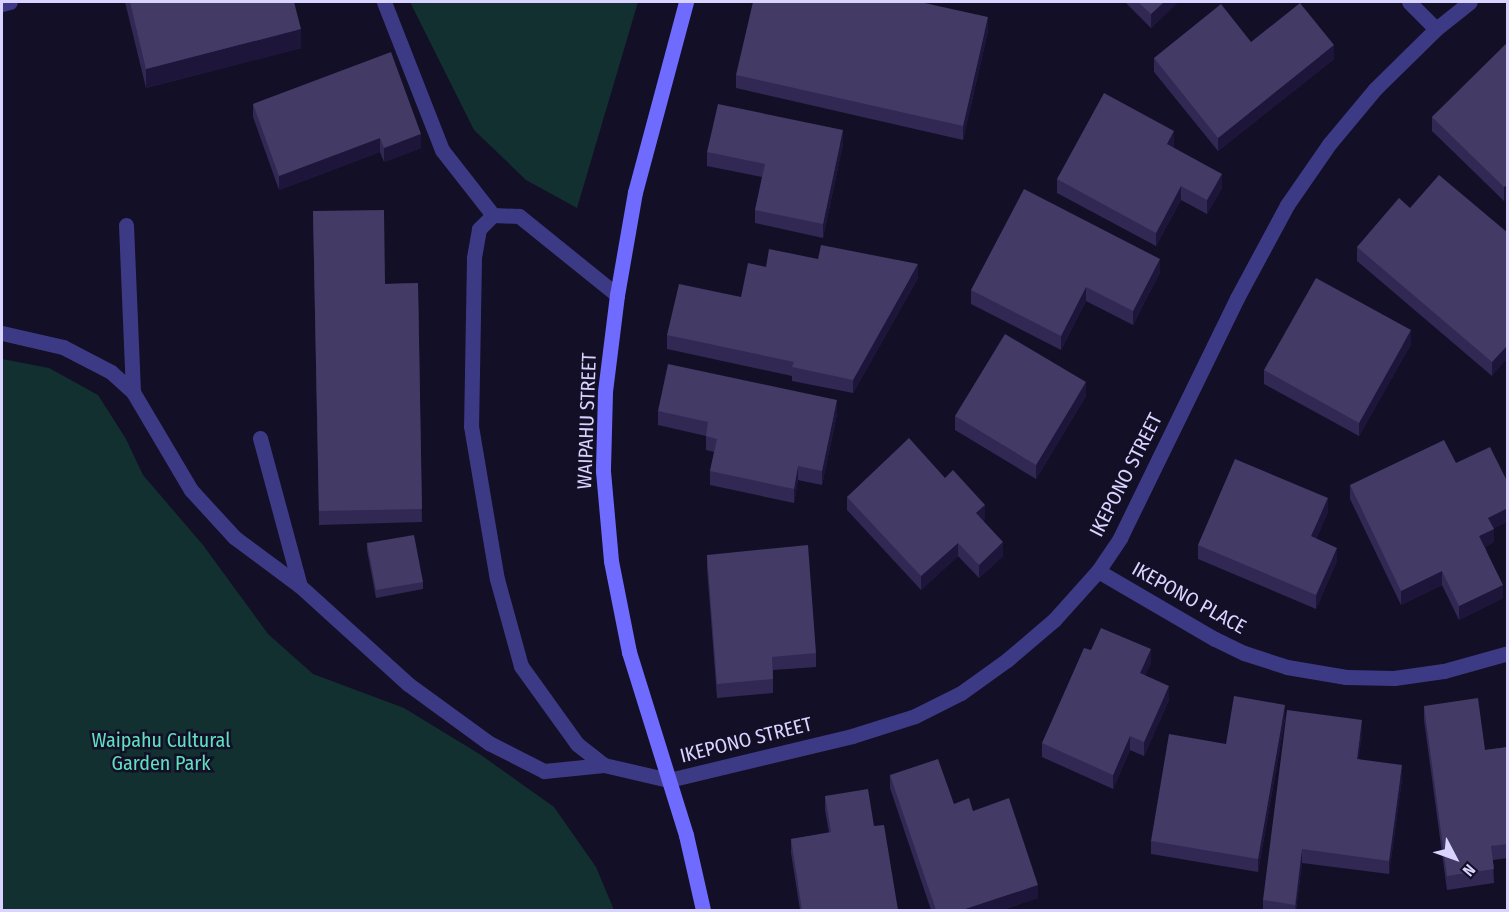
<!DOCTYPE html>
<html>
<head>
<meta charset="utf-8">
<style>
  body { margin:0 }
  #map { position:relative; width:1509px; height:912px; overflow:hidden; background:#130f26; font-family:"Fira Sans Condensed",sans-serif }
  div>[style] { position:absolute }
  .green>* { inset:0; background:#12302f }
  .lane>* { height:15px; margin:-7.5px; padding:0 7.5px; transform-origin:7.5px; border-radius:7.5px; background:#3d3a85 }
  .street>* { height:15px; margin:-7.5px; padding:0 7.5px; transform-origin:7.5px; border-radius:7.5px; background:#3d3a85 }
  .secondary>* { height:15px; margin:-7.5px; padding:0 7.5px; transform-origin:7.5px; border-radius:7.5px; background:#6f6bff }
  .wall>* { inset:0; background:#312854 }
  .shaded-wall>* { inset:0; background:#1d163a }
  .building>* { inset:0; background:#433a66 }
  span { translate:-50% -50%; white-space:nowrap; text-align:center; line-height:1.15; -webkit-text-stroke:5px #130f26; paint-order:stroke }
  .street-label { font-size:20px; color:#d9d4ff }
  .park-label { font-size:20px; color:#5fe0c0 }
  .frame { position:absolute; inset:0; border:3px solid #d9d4ff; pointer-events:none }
  .north { position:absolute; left:1425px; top:828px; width:60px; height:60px; -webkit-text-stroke:4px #130f26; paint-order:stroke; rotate:131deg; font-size:16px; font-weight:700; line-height:24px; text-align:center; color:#d9d4ff }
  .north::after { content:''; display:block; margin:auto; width:21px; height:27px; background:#d9d4ff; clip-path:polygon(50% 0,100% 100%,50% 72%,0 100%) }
</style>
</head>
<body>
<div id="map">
  <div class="green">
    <div style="clip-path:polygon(410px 2px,638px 2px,577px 208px,526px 180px,474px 130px)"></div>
    <div style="clip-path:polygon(2px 359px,49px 368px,98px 395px,126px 439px,143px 475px,203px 545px,268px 634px,313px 674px,404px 708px,481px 755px,554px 807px,596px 867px,614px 910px,2px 910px)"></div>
  </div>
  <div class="lane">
    <div style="left:384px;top:2px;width:159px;rotate:68.6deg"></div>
    <div style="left:442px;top:150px;width:83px;rotate:51.9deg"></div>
    <div style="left:2px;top:4px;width:8px;rotate:-14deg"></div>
    <div style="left:126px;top:225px;width:167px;rotate:87.6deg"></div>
    <div style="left:617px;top:295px;width:126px;rotate:-141.1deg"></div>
    <div style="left:519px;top:216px;width:26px;rotate:-178deg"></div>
    <div style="left:493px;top:215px;width:20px;rotate:135deg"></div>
    <div style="left:479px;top:229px;width:29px;rotate:100deg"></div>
    <div style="left:474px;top:258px;width:168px;rotate:91deg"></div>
    <div style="left:471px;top:426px;width:155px;rotate:80.4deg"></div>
    <div style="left:497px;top:579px;width:90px;rotate:74.6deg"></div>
    <div style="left:521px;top:666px;width:96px;rotate:54.3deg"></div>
    <div style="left:577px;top:744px;width:34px;rotate:38deg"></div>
    <div style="left:604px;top:765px;width:67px;rotate:13deg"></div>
    <div style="left:2px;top:333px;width:63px;rotate:12.9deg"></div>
    <div style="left:63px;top:347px;width:54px;rotate:27.5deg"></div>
    <div style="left:111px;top:372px;width:30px;rotate:42deg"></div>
    <div style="left:133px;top:392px;width:114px;rotate:59.4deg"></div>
    <div style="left:191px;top:490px;width:64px;rotate:47.5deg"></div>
    <div style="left:234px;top:537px;width:82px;rotate:36.6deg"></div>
    <div style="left:300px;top:586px;width:146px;rotate:42.2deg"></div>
    <div style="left:408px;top:684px;width:100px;rotate:36.1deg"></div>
    <div style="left:489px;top:743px;width:62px;rotate:27deg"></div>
    <div style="left:544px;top:771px;width:60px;rotate:-5.7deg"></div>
    <div style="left:260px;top:438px;width:153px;rotate:74.9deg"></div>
  </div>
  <div class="street">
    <div style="left:1409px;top:2px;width:38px;rotate:45deg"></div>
    <div style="left:1098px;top:571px;width:135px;rotate:30.2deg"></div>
    <div style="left:1215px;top:639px;width:32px;rotate:26deg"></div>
    <div style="left:1244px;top:653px;width:45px;rotate:18deg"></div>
    <div style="left:1287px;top:667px;width:60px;rotate:9.6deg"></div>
    <div style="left:1346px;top:677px;width:48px;rotate:1.2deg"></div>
    <div style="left:1394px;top:678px;width:50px;rotate:-8deg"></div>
    <div style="left:1444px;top:671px;width:66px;rotate:-15.7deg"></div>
    <div style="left:669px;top:780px;width:188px;rotate:-13.5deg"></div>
    <div style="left:852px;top:736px;width:66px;rotate:-17.6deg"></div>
    <div style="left:915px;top:716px;width:51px;rotate:-26.6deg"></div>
    <div style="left:961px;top:693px;width:57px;rotate:-35.7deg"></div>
    <div style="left:1007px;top:660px;width:62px;rotate:-40.4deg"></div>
    <div style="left:1054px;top:620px;width:66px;rotate:-48.1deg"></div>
    <div style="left:1098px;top:571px;width:40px;rotate:-56deg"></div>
    <div style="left:1120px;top:538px;width:267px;rotate:-64deg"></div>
    <div style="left:1237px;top:298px;width:106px;rotate:-61.7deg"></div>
    <div style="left:1287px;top:205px;width:75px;rotate:-55.3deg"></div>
    <div style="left:1330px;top:143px;width:70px;rotate:-50.2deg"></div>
    <div style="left:1375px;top:89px;width:86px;rotate:-44.5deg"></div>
    <div style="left:1436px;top:29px;width:43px;rotate:-38.5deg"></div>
  </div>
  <div class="secondary">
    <div style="left:686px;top:2px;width:197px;rotate:105deg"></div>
    <div style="left:635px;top:192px;width:105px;rotate:99.9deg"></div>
    <div style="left:617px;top:295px;width:98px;rotate:97.1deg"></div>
    <div style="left:605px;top:392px;width:79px;rotate:91.5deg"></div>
    <div style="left:603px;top:471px;width:90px;rotate:84.9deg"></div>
    <div style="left:611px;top:561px;width:93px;rotate:78.8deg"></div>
    <div style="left:629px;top:652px;width:192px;rotate:72.7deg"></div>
    <div style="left:686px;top:835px;width:77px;rotate:77.2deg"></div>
  </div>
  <div class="wall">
    <div style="clip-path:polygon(125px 2px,294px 2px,301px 48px,146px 88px)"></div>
    <div style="clip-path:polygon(1125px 2px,1178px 2px,1151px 28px)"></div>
    <div style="clip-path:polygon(988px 31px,963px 140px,736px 88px,736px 75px)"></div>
    <div style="clip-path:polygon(1251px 42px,1334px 59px,1218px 151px,1154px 72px,1154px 58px)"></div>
    <div style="clip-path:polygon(1508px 42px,1508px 197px,1504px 201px,1432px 131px,1432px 117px)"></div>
    <div style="clip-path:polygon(253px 104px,421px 148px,384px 162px,380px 152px,279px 190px,253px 117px)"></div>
    <div style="clip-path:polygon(843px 144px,823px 238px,755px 223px,755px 210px,762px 177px,707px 166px,707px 152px)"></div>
    <div style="clip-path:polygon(1174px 145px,1173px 148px,1222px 188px,1207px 214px,1181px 200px,1156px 246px,1057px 193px,1057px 179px)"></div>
    <div style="clip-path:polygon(1410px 208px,1508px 233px,1492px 376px,1357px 261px,1357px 247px)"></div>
    <div style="clip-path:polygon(313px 211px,385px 284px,418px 283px,422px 522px,319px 525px)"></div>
    <div style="clip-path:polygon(766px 267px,918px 278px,853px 393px,792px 381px,792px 376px,667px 349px,667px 335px,741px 297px)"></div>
    <div style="clip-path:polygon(1160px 272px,1133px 325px,1086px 301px,1061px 350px,971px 304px,971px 290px)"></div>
    <div style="clip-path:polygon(1411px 344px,1359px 436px,1264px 384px,1264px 370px)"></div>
    <div style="clip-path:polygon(1086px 396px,1036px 479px,955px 430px,955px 416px)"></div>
    <div style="clip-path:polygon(658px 411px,837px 414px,822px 485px,798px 480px,794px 503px,710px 485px,710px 471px,714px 452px,706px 450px,706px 436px,658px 425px)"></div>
    <div style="clip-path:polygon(1456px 463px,1494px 528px,1494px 542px,1485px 547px,1503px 598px,1459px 620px,1442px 585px,1401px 605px,1350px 499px,1350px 485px)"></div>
    <div style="clip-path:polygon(847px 497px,985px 519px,983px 521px,1003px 556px,979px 578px,958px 556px,921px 590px,847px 510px)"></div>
    <div style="clip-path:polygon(1328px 512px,1316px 539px,1337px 561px,1316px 609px,1198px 559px,1198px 545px)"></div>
    <div style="clip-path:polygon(367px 543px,423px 582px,423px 589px,376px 598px,367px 550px)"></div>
    <div style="clip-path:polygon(707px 555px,816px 653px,816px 667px,773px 670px,773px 693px,717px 698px,707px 568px)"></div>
    <div style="clip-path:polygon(1091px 650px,1151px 663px,1145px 675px,1169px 700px,1144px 756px,1130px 750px,1113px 789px,1042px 757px,1042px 743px)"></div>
    <div style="clip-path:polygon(1424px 706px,1485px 750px,1508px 747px,1508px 858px,1493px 860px,1494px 883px,1447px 890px,1424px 720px)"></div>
    <div style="clip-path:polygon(1285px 719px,1258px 872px,1151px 854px,1151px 841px)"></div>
    <div style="clip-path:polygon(1362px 734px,1358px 759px,1402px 779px,1389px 874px,1302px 863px,1296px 910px,1263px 910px,1263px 900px)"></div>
    <div style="clip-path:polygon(890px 775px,954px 804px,973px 811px,1038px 898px,1002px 910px,931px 910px,890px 788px)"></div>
    <div style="clip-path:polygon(825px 796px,874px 826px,898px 910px,800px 910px,791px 853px,791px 839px,829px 833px,825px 810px)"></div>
  </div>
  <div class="shaded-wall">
    <div style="clip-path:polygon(1164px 2px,1178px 2px,1151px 28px,1151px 14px)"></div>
    <div style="clip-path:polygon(988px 17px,988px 31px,963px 140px,963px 126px)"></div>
    <div style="clip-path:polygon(301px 29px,301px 48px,146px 88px,146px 69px)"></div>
    <div style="clip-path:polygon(1334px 45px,1334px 59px,1218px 151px,1218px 138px)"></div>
    <div style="clip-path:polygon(843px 130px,843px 144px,823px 238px,823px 224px)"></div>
    <div style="clip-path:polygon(1174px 131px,1174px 145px,1167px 158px,1167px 144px)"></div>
    <div style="clip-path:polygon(421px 134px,421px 148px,384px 162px,384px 148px)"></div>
    <div style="clip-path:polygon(380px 138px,380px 152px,279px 190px,279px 176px)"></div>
    <div style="clip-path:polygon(1222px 174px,1222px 188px,1207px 214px,1207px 200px)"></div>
    <div style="clip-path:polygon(1508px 184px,1508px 197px,1504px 201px,1504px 187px)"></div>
    <div style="clip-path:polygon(1181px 186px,1181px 200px,1156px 246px,1156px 233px)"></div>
    <div style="clip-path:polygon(1160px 259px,1160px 272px,1133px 325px,1133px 311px)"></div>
    <div style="clip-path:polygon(918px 264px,918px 278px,853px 393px,853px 380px)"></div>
    <div style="clip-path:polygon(1086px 287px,1086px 301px,1061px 350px,1061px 336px)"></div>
    <div style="clip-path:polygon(1411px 330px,1411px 344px,1359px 436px,1359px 423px)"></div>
    <div style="clip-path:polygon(1508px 345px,1508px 358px,1492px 376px,1492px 362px)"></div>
    <div style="clip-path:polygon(1086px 382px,1086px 396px,1036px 479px,1036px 465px)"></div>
    <div style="clip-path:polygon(837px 400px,837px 414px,822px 485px,822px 471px)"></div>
    <div style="clip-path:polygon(798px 466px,798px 480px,794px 503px,794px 489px)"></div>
    <div style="clip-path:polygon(1328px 498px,1328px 512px,1311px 550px,1311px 536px)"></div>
    <div style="clip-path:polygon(985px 505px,985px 519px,976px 527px,976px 513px)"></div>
    <div style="clip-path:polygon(1508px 508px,1508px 522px,1488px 531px,1488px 518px)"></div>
    <div style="clip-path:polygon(1494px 529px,1494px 542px,1479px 550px,1479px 536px)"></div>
    <div style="clip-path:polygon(1003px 542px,1003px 556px,979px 578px,979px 565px)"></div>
    <div style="clip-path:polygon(958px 543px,958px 556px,921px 590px,921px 576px)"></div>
    <div style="clip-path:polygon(1337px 548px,1337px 561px,1316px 609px,1316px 595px)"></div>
    <div style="clip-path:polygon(1442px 571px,1442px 585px,1401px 605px,1401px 591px)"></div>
    <div style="clip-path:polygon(1503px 585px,1503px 598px,1459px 620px,1459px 606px)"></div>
    <div style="clip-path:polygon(1151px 649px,1151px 663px,1140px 687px,1140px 673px)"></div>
    <div style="clip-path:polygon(1169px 686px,1169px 700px,1144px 756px,1144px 742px)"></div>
    <div style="clip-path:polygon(1285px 705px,1285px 719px,1258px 872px,1258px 859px)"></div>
    <div style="clip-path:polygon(1362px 720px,1362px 734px,1357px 773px,1357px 759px)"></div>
    <div style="clip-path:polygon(1130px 736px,1130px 750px,1113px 789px,1113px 775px)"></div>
    <div style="clip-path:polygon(1402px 765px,1402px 779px,1389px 874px,1389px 861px)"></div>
    <div style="clip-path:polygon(1302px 849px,1302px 863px,1296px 910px,1295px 910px)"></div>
    <div style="clip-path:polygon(1038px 885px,1038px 898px,1002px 910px,962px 910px)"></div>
  </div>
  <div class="building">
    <div style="clip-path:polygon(130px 2px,294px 2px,301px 29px,146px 69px)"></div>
    <div style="clip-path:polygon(753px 2px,920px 2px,988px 17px,963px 126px,736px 75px)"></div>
    <div style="clip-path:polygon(1138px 2px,1164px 2px,1151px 14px)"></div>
    <div style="clip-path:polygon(1300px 3px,1334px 45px,1218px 138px,1154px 58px,1221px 4px,1251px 42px)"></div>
    <div style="clip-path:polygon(1508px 42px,1508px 184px,1504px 187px,1432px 117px)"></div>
    <div style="clip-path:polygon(391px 52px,421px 134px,384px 148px,380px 138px,279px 176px,253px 104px)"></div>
    <div style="clip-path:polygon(1104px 93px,1174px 131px,1167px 144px,1222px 174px,1207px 200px,1181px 186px,1156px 233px,1057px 179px)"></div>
    <div style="clip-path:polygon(718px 104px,843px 130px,823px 224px,755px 210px,765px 164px,707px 152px)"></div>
    <div style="clip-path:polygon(1439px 175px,1508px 233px,1508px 345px,1492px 362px,1357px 247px,1399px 198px,1410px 208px)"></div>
    <div style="clip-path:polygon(1024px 189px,1160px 259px,1133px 311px,1086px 287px,1061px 336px,971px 290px)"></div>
    <div style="clip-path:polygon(384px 210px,385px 284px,418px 283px,422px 509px,319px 511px,313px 211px)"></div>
    <div style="clip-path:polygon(821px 245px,918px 264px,853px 380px,792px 367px,794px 362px,667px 335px,679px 284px,741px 297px,748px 263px,766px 267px,769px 249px,818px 259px)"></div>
    <div style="clip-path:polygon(1316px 278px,1411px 330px,1359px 423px,1264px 370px)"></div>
    <div style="clip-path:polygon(1005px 334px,1086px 382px,1036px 465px,955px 416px)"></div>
    <div style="clip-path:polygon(668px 364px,837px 400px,822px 471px,798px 466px,794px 489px,710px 471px,717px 439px,706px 436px,708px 422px,658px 411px)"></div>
    <div style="clip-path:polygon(909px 438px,945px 478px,953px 470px,985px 505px,976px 513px,1003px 542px,979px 565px,958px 543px,921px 576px,847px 497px)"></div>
    <div style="clip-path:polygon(1444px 440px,1456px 463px,1490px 447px,1508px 483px,1508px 508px,1488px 518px,1494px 529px,1479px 536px,1503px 585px,1459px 606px,1442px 571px,1401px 591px,1350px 485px)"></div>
    <div style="clip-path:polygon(1235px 459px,1328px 498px,1311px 536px,1337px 548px,1316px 595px,1198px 545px)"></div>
    <div style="clip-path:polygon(414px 535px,423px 582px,376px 590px,367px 543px)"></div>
    <div style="clip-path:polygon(808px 545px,816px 653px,772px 657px,773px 679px,717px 684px,707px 555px)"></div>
    <div style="clip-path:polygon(1101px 628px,1151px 649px,1140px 673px,1169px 686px,1144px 742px,1130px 736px,1113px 775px,1042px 743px,1084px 648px,1091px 650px)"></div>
    <div style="clip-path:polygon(1234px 696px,1285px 705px,1258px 859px,1151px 841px,1169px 734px,1226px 744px)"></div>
    <div style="clip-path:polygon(1478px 698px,1485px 750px,1508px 747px,1508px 844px,1491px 846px,1494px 869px,1447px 876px,1424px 706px)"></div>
    <div style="clip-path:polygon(1287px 710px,1362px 720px,1357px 759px,1402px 765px,1389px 861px,1302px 849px,1295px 905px,1263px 900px)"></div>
    <div style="clip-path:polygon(938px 759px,954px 804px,969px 798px,973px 811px,1009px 798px,1038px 885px,962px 910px,936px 910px,890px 775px)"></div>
    <div style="clip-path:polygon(868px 789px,874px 826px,884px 825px,898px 910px,802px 910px,791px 839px,831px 832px,825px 796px)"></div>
  </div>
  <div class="street-label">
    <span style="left:587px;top:421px;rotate:-88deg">WAIPAHU STREET</span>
    <span style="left:1126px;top:475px;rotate:-63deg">IKEPONO STREET</span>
    <span style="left:1189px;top:598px;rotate:29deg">IKEPONO PLACE</span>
    <span style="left:746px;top:740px;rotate:-14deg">IKEPONO STREET</span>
  </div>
  <div class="park-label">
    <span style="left:161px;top:752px">Waipahu Cultural<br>Garden Park</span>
  </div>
  <div class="frame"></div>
  <div class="north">N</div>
</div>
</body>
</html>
